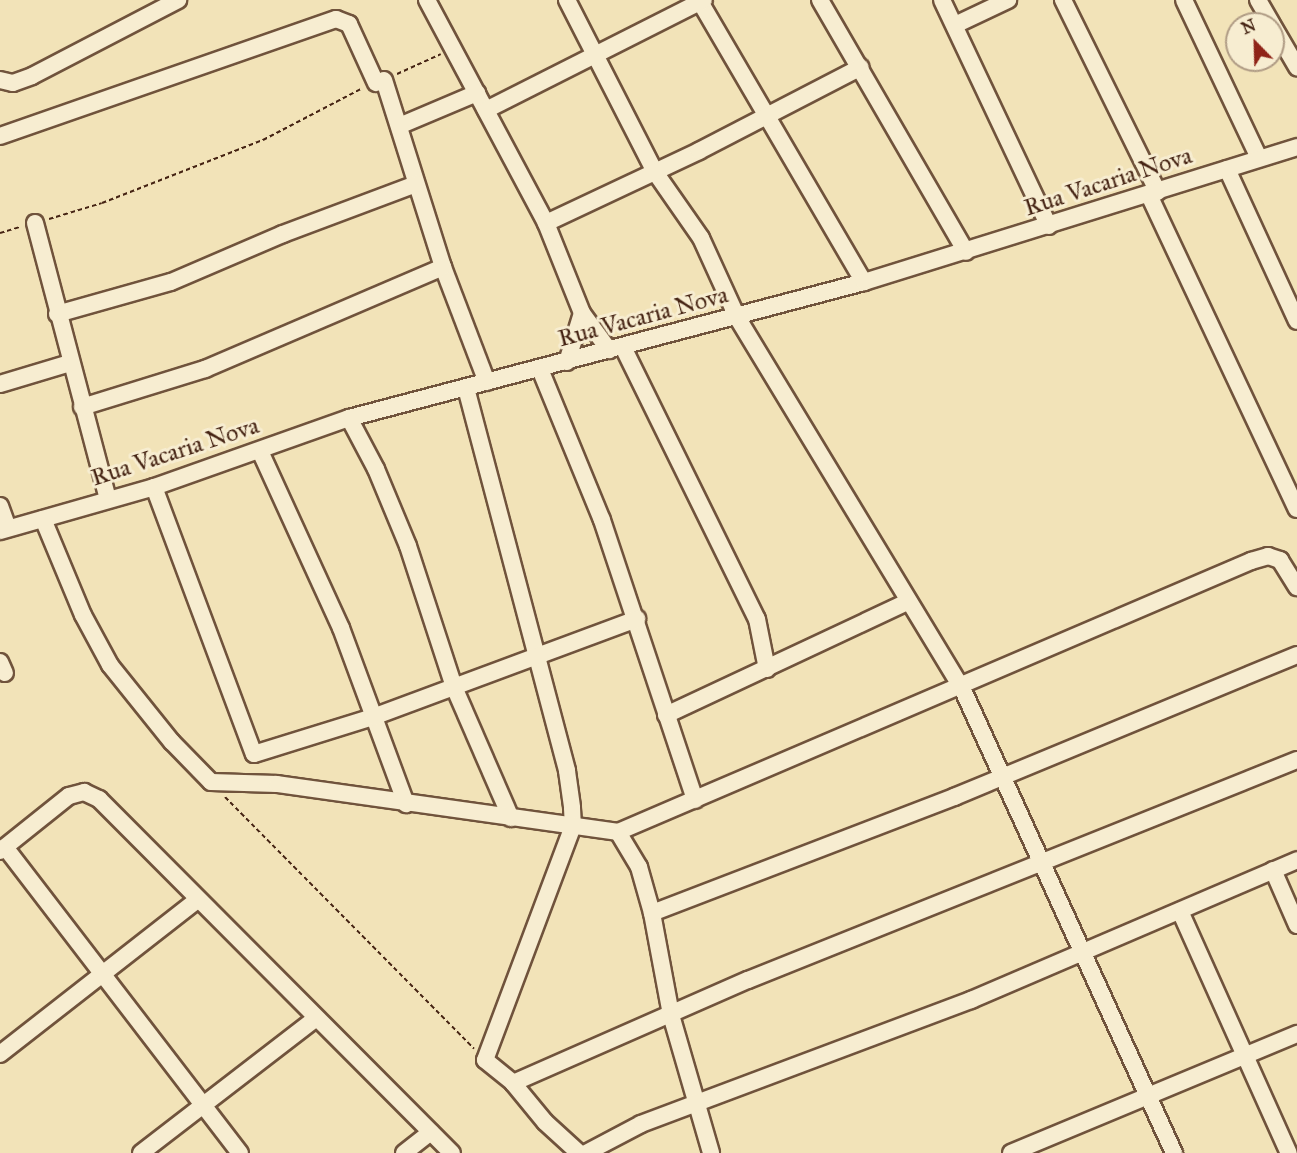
<!DOCTYPE html>
<html>
<head>
<meta charset="utf-8">
<style>
  body { margin:0 }
  #map { position:relative; width:1297px; height:1153px; overflow:hidden; background:#f2e3b8; font-family:"IM FELL Great Primer",serif }
  div>[style] { position:absolute }
  .path>* { height:2px; margin-top:-1px; transform-origin:0; background:repeating-linear-gradient(90deg,#452313 0 4.5px,transparent 0 7.5px) }
  .roads { filter:drop-shadow(2px 0 #70533c) drop-shadow(-2px 0 #70533c) drop-shadow(0 2px #70533c) drop-shadow(0 -2px #70533c) }
  .minor>* { height:16px; margin:-8px; padding:0 8px; transform-origin:8px; border-radius:8px; background:#f7edd1 }
  span { translate:-50% -50%; white-space:nowrap; text-align:center; line-height:1.15; -webkit-text-stroke:6px #f7edd1; paint-order:stroke }
  .street-label { font-size:24px; color:#452313 }
  .north { position:absolute; left:1225px; top:12px; width:60px; height:60px; box-sizing:border-box; background:#f7edd1; border:2px solid #b09c85; border-radius:50%; rotate:337deg; font-size:16px; font-weight:700; line-height:24px; text-align:center; color:#452313 }
  .north::after { content:''; display:block; margin:auto; width:21px; height:27px; background:#8f2418; clip-path:polygon(50% 0,100% 100%,50% 72%,0 100%) }
</style>
</head>
<body>
<div id="map">
  <div class="path">
    <div style="left:397px;top:74px;width:48px;rotate:-24.4deg"></div>
    <div style="left:49px;top:219px;width:55px;rotate:-16.8deg"></div>
    <div style="left:102px;top:203px;width:173px;rotate:-21.4deg"></div>
    <div style="left:263px;top:140px;width:110px;rotate:-27.5deg"></div>
    <div style="left:0;top:233px;width:21px;rotate:-17deg"></div>
    <div style="left:225px;top:797px;width:354px;rotate:45.3deg"></div>
  </div>
  <div class="roads">
    <div class="minor">
      <div style="left:427px;top:0;width:253px;rotate:61.9deg"></div>
      <div style="left:546px;top:223px;width:97px;rotate:68.2deg"></div>
      <div style="left:582px;top:313px;width:46px;rotate:53.9deg"></div>
      <div style="left:567px;top:0;width:193px;rotate:62.9deg"></div>
      <div style="left:655px;top:172px;width:80px;rotate:55.1deg"></div>
      <div style="left:701px;top:238px;width:87px;rotate:65.5deg"></div>
      <div style="left:737px;top:317px;width:434px;rotate:58.8deg"></div>
      <div style="left:962px;top:688px;width:511px;rotate:65.49deg"></div>
      <div style="left:699px;top:0;width:327px;rotate:59.7deg"></div>
      <div style="left:820px;top:0;width:291px;rotate:59.9deg"></div>
      <div style="left:942px;top:0;width:250px;rotate:64.7deg"></div>
      <div style="left:1063px;top:0;width:214px;rotate:63.7deg"></div>
      <div style="left:1184px;top:0;width:175px;rotate:64.6deg"></div>
      <div style="left:1258px;top:0;width:28px;rotate:60deg"></div>
      <div style="left:955px;top:25px;width:59px;rotate:-25.3deg"></div>
      <div style="left:1273px;top:26px;width:48px;rotate:59.7deg"></div>
      <div style="left:0;top:80px;width:13px;rotate:13deg"></div>
      <div style="left:13px;top:83px;width:20px;rotate:-20deg"></div>
      <div style="left:32px;top:76px;width:165px;rotate:-27.5deg"></div>
      <div style="left:384px;top:80px;width:196px;rotate:72.5deg"></div>
      <div style="left:443px;top:267px;width:123px;rotate:69.1deg"></div>
      <div style="left:486px;top:110px;width:244px;rotate:-26.8deg"></div>
      <div style="left:399px;top:126px;width:85px;rotate:-22.9deg"></div>
      <div style="left:0;top:136px;width:356px;rotate:-19.2deg"></div>
      <div style="left:336px;top:19px;width:14px;rotate:21deg"></div>
      <div style="left:349px;top:24px;width:65px;rotate:65.4deg"></div>
      <div style="left:1227px;top:169px;width:167px;rotate:65.3deg"></div>
      <div style="left:1149px;top:195px;width:347px;rotate:64.8deg"></div>
      <div style="left:35px;top:223px;width:286px;rotate:75.2deg"></div>
      <div style="left:546px;top:223px;width:169px;rotate:-25.2deg"></div>
      <div style="left:699px;top:151px;width:182px;rotate:-27.4deg"></div>
      <div style="left:57px;top:314px;width:118px;rotate:-15.7deg"></div>
      <div style="left:171px;top:282px;width:122px;rotate:-23.2deg"></div>
      <div style="left:283px;top:234px;width:142px;rotate:-20.6deg"></div>
      <div style="left:623px;top:347px;width:303px;rotate:63.8deg"></div>
      <div style="left:757px;top:619px;width:51px;rotate:78.7deg"></div>
      <div style="left:567px;top:362px;width:51px;rotate:-73deg"></div>
      <div style="left:540px;top:369px;width:163px;rotate:67.7deg"></div>
      <div style="left:602px;top:520px;width:295px;rotate:71.6deg"></div>
      <div style="left:0;top:384px;width:73px;rotate:-16.7deg"></div>
      <div style="left:466px;top:388px;width:396px;rotate:75.2deg"></div>
      <div style="left:567px;top:771px;width:37px;rotate:82deg"></div>
      <div style="left:572px;top:808px;width:18px;rotate:87deg"></div>
      <div style="left:573px;top:826px;width:250px;rotate:110.6deg"></div>
      <div style="left:485px;top:1060px;width:36px;rotate:39deg"></div>
      <div style="left:513px;top:1083px;width:50px;rotate:50.6deg"></div>
      <div style="left:545px;top:1122px;width:46px;rotate:42.4deg"></div>
      <div style="left:82px;top:407px;width:129px;rotate:-17.2deg"></div>
      <div style="left:205px;top:369px;width:259px;rotate:-23.2deg"></div>
      <div style="left:349px;top:418px;width:58px;rotate:62.1deg"></div>
      <div style="left:376px;top:469px;width:83px;rotate:67.4deg"></div>
      <div style="left:408px;top:546px;width:148px;rotate:71.9deg"></div>
      <div style="left:454px;top:687px;width:143px;rotate:66.5deg"></div>
      <div style="left:260px;top:451px;width:195px;rotate:65.4deg"></div>
      <div style="left:341px;top:628px;width:188px;rotate:69.7deg"></div>
      <div style="left:154px;top:487px;width:285px;rotate:69.5deg"></div>
      <div style="left:254px;top:754px;width:125px;rotate:-17.3deg"></div>
      <div style="left:373px;top:717px;width:282px;rotate:-20.4deg"></div>
      <div style="left:0;top:506px;width:23px;rotate:70deg"></div>
      <div style="left:43px;top:519px;width:104px;rotate:67.4deg"></div>
      <div style="left:83px;top:615px;width:57px;rotate:61.6deg"></div>
      <div style="left:110px;top:665px;width:99px;rotate:51.2deg"></div>
      <div style="left:172px;top:742px;width:56px;rotate:45.7deg"></div>
      <div style="left:211px;top:782px;width:66px;rotate:1.7deg"></div>
      <div style="left:277px;top:784px;width:344px;rotate:8deg"></div>
      <div style="left:618px;top:832px;width:689px;rotate:-23.18deg"></div>
      <div style="left:1251px;top:561px;width:18px;rotate:-16deg"></div>
      <div style="left:1268px;top:556px;width:13px;rotate:18deg"></div>
      <div style="left:1280px;top:560px;width:32px;rotate:58deg"></div>
      <div style="left:0;top:531px;width:160px;rotate:-15.9deg"></div>
      <div style="left:154px;top:487px;width:207px;rotate:-19.5deg"></div>
      <div style="left:349px;top:418px;width:533px;rotate:-14.79deg"></div>
      <div style="left:864px;top:282px;width:454px;rotate:-17.3deg"></div>
      <div style="left:0;top:662px;width:12px;rotate:66deg"></div>
      <div style="left:666px;top:715px;width:268px;rotate:-25.1deg"></div>
      <div style="left:618px;top:832px;width:41px;rotate:59deg"></div>
      <div style="left:639px;top:867px;width:48px;rotate:74.2deg"></div>
      <div style="left:652px;top:913px;width:104px;rotate:79.4deg"></div>
      <div style="left:671px;top:1015px;width:144px;rotate:73.8deg"></div>
      <div style="left:5px;top:847px;width:386px;rotate:52.5deg"></div>
      <div style="left:0;top:851px;width:88px;rotate:-38.6deg"></div>
      <div style="left:69px;top:796px;width:16px;rotate:-15deg"></div>
      <div style="left:84px;top:792px;width:17px;rotate:25deg"></div>
      <div style="left:99px;top:799px;width:500px;rotate:45.1deg"></div>
      <div style="left:1273px;top:870px;width:60px;rotate:66.4deg"></div>
      <div style="left:1180px;top:911px;width:265px;rotate:65.8deg"></div>
      <div style="left:652px;top:913px;width:324px;rotate:-21deg"></div>
      <div style="left:954px;top:797px;width:371px;rotate:-22.5deg"></div>
      <div style="left:0;top:1054px;width:250px;rotate:-38deg"></div>
      <div style="left:513px;top:1083px;width:257px;rotate:-23.7deg"></div>
      <div style="left:748px;top:980px;width:591px;rotate:-21.84deg"></div>
      <div style="left:141px;top:1153px;width:221px;rotate:-37.6deg"></div>
      <div style="left:404px;top:1153px;width:34px;rotate:-38deg"></div>
      <div style="left:586px;top:1153px;width:62px;rotate:-27.8deg"></div>
      <div style="left:641px;top:1124px;width:353px;rotate:-20.6deg"></div>
      <div style="left:971px;top:1000px;width:355px;rotate:-23.2deg"></div>
      <div style="left:1011px;top:1153px;width:310px;rotate:-22.6deg"></div>
    </div>
  </div>
  <div class="street-label">
    <span style="left:1108px;top:182px;rotate:-18deg">Rua Vacaria Nova</span>
    <span style="left:643px;top:317px;rotate:-15deg">Rua Vacaria Nova</span>
    <span style="left:175px;top:452px;rotate:-18deg">Rua Vacaria Nova</span>
  </div>
  <div class="north">N</div>
</div>
</body>
</html>
